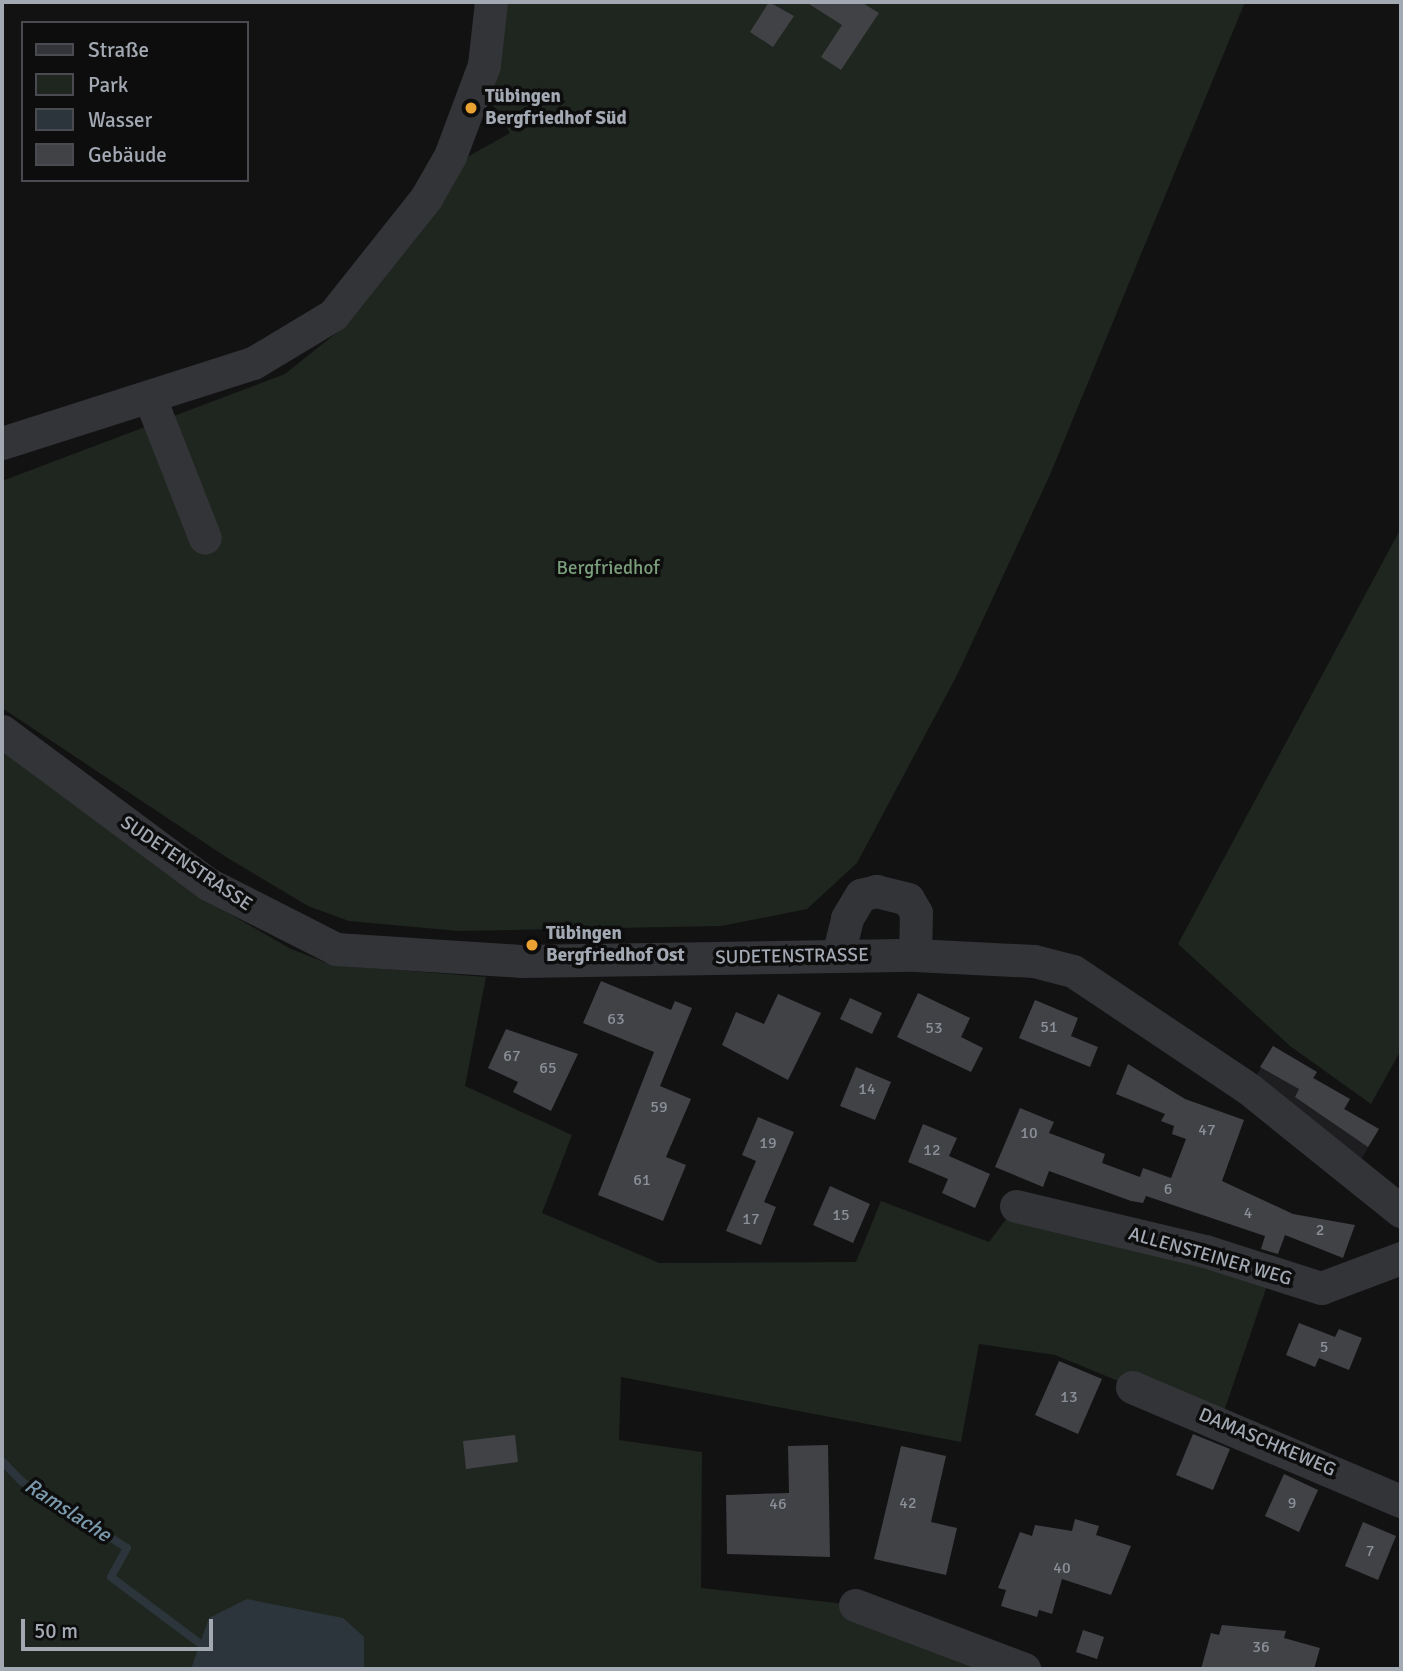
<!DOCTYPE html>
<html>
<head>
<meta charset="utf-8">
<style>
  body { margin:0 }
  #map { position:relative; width:1403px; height:1671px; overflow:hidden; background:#121213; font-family:Signika,sans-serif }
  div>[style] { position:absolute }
  .built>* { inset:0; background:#1e1e20 }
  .green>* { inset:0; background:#1e261f }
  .water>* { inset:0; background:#2c353b }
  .stream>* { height:8px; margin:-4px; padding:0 4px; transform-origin:4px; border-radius:4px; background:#2c353b }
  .building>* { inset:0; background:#414246 }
  .minor>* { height:33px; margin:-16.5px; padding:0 16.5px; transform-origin:16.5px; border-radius:16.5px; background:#333438 }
  .dots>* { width:19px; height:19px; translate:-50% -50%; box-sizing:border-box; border:4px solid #0d0d0e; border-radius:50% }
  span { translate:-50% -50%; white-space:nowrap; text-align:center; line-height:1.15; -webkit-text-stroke:7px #0d0d0e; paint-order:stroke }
  .number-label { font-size:16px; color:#8a8f98 }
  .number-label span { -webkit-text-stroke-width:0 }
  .poi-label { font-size:19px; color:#a3a9b3; font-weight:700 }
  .left { translate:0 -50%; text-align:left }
  .park-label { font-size:19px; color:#7b9e7b }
  .street-label { font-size:19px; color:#a3a9b3 }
  .water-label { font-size:21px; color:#7b99ad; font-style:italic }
  .frame { position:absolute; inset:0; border:4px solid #a3a9b3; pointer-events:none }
  .legend { position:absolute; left:21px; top:21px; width:228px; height:161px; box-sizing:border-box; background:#0d0d0e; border:2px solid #494b50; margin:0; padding:9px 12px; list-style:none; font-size:21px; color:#a3a9b3 }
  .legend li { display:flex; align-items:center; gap:14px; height:35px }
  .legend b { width:35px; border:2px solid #494b50 }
  .scale { position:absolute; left:21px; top:1619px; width:192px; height:32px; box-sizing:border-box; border:4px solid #a3a9b3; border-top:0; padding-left:9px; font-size:21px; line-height:24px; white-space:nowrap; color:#a3a9b3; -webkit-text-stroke:5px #0d0d0e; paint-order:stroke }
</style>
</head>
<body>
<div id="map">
  <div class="built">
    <div style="clip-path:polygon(1273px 1046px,1317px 1072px,1314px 1078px,1350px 1099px,1345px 1109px,1379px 1129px,1353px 1173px,1249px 1089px)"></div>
  </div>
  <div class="green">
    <div style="clip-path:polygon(497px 2px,1245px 2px,1049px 477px,957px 675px,857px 863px,807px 909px,721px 926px,459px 931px,349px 921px,308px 906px,226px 857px,2px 708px,2px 481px,285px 374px,345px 326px,469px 156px,510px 133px,484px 90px)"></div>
    <div style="clip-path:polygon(1401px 528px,1401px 1050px,1371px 1104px,1290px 1046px,1178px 944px)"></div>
    <div style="clip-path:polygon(2px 749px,204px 899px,291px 949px,332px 965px,486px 977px,465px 1086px,572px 1135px,542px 1213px,659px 1263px,856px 1262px,881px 1201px,989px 1242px,1016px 1206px,1271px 1274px,1220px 1423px,1055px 1355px,979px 1344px,961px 1442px,621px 1377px,619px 1440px,702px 1452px,701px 1588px,855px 1605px,1024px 1669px,4px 1669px)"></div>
  </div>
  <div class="water">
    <div style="clip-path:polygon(247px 1599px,343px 1618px,364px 1637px,364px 1669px,191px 1669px,209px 1618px)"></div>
  </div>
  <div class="stream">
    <div style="left:2px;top:1461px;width:28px;rotate:46deg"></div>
    <div style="left:21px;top:1481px;width:125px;rotate:32.3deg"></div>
    <div style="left:127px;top:1548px;width:33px;rotate:119deg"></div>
    <div style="left:111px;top:1577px;width:119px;rotate:36.8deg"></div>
  </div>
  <div class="building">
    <div style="clip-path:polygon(769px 2px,794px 16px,773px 47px,750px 32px)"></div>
    <div style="clip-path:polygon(806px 2px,861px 2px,879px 13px,841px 70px,821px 57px,842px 25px)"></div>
    <div style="clip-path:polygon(601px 981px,671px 1010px,675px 1001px,692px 1008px,660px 1086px,691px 1099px,666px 1157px,686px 1165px,663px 1221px,598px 1195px,654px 1052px,583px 1023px)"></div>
    <div style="clip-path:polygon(918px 993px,970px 1018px,961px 1037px,983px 1048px,971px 1072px,897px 1037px)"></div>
    <div style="clip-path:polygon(778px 994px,821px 1013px,788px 1080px,722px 1045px,736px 1012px,764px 1024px)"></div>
    <div style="clip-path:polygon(850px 998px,882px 1013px,872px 1034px,840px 1019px)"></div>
    <div style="clip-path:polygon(1035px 1000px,1078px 1018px,1071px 1036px,1098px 1047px,1090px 1067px,1019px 1038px)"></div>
    <div style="clip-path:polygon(506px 1029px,578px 1054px,551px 1111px,513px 1092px,518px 1082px,488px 1068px)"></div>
    <div style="clip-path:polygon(1273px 1046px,1317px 1072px,1313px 1078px,1350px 1099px,1344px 1109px,1379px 1129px,1368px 1147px,1295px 1097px,1299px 1089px,1260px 1067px)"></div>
    <div style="clip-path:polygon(1128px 1064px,1185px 1099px,1244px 1120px,1222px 1181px,1293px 1214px,1355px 1225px,1343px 1258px,1285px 1235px,1278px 1254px,1261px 1249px,1265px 1236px,1146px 1196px,1143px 1203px,1131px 1201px,1049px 1171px,1043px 1187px,995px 1167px,1020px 1108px,1054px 1122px,1049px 1133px,1105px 1154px,1102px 1163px,1140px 1177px,1143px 1168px,1171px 1178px,1186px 1139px,1172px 1134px,1174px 1126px,1161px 1121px,1165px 1114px,1116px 1094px)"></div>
    <div style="clip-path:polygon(856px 1067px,891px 1082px,875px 1120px,840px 1106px)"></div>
    <div style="clip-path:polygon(758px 1117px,794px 1132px,764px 1202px,776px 1207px,761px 1245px,726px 1231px,756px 1161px,742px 1155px)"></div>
    <div style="clip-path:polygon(923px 1124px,957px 1138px,949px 1156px,990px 1174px,975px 1208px,942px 1193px,948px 1179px,908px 1162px)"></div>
    <div style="clip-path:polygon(830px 1186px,870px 1204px,853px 1243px,813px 1225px)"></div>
    <div style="clip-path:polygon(1299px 1323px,1335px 1337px,1339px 1329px,1362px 1338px,1349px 1370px,1319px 1358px,1315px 1367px,1286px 1355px)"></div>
    <div style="clip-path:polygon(1059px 1361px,1102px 1379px,1078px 1434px,1035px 1415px)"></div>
    <div style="clip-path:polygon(1193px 1434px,1230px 1449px,1213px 1490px,1176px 1475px)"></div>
    <div style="clip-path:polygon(515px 1435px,518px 1462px,466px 1469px,463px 1441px)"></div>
    <div style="clip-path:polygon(828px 1445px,830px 1557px,727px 1554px,726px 1495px,789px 1493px,788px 1446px)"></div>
    <div style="clip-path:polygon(901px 1446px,946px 1456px,931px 1522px,957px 1528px,946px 1575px,874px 1559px)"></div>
    <div style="clip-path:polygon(1284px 1474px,1318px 1490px,1299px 1532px,1265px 1516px)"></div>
    <div style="clip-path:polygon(1075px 1519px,1099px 1526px,1096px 1535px,1131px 1546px,1111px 1595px,1062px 1579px,1052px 1614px,1039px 1610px,1037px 1617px,1001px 1606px,1006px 1590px,998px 1588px,1020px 1532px,1032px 1536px,1035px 1525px,1072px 1531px)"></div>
    <div style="clip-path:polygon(1363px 1522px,1396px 1536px,1378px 1580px,1345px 1566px)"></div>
    <div style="clip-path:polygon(1222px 1625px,1286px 1631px,1284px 1638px,1320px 1648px,1314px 1669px,1201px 1669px,1211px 1633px,1219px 1635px)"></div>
    <div style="clip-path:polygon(1083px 1630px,1104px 1637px,1097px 1659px,1076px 1652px)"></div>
  </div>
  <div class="minor">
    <div style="left:150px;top:398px;width:150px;rotate:68.6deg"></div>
    <div style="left:2px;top:443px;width:263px;rotate:-17.7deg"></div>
    <div style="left:253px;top:363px;width:93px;rotate:-31deg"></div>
    <div style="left:333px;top:315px;width:149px;rotate:-51.5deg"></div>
    <div style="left:426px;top:198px;width:48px;rotate:-60.3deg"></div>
    <div style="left:450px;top:156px;width:97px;rotate:-69.5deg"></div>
    <div style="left:484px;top:65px;width:63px;rotate:-83.7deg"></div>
    <div style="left:2px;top:731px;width:257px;rotate:36.6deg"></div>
    <div style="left:208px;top:884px;width:144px;rotate:26.9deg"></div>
    <div style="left:336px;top:949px;width:185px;rotate:3.7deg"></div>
    <div style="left:521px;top:961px;width:394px;rotate:-0.9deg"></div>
    <div style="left:915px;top:955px;width:119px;rotate:2.9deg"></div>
    <div style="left:1034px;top:961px;width:40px;rotate:14.4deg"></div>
    <div style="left:1073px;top:971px;width:212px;rotate:33.8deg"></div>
    <div style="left:1249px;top:1089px;width:195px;rotate:38.8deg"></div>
    <div style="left:838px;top:955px;width:38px;rotate:-76deg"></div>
    <div style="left:847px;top:918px;width:27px;rotate:-59deg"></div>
    <div style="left:861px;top:895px;width:16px;rotate:-15deg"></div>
    <div style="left:876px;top:891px;width:33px;rotate:14deg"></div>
    <div style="left:908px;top:899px;width:16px;rotate:60deg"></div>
    <div style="left:916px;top:913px;width:42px;rotate:91.4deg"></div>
    <div style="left:1016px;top:1206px;width:194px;rotate:13.4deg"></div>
    <div style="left:1205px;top:1251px;width:122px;rotate:17.7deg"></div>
    <div style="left:1321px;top:1288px;width:85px;rotate:-20.6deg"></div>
    <div style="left:1132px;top:1387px;width:292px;rotate:23deg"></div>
    <div style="left:855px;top:1605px;width:181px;rotate:20.7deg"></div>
  </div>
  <div class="dots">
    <div style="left:471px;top:108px;background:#eaa333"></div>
    <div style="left:532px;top:945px;background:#eaa333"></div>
  </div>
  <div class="number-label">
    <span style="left:616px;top:1019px">63</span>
    <span style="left:1049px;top:1027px">51</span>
    <span style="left:934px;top:1028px">53</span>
    <span style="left:512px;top:1056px">67</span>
    <span style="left:548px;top:1068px">65</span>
    <span style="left:867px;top:1089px">14</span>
    <span style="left:659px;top:1107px">59</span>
    <span style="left:1207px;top:1130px">47</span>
    <span style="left:1029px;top:1133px">10</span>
    <span style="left:768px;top:1143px">19</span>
    <span style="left:932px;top:1150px">12</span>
    <span style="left:642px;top:1180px">61</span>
    <span style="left:1168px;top:1189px">6</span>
    <span style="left:1248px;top:1213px">4</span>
    <span style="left:841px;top:1215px">15</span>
    <span style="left:751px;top:1219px">17</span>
    <span style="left:1320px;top:1230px">2</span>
    <span style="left:1324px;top:1347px">5</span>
    <span style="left:1069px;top:1397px">13</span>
    <span style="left:908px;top:1503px">42</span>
    <span style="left:1292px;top:1503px">9</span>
    <span style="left:778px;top:1504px">46</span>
    <span style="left:1370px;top:1551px">7</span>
    <span style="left:1062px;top:1568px">40</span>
    <span style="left:1261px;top:1647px">36</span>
  </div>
  <div class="poi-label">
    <span class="left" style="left:485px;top:108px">Tübingen<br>Bergfriedhof Süd</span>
    <span class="left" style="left:546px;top:945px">Tübingen<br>Bergfriedhof Ost</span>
  </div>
  <div class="park-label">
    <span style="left:608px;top:569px">Bergfriedhof</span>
  </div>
  <div class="street-label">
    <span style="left:186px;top:864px;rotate:34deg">SUDETENSTRASSE</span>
    <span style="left:792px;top:957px;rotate:-1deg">SUDETENSTRASSE</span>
    <span style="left:1210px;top:1257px;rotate:16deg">ALLENSTEINER WEG</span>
    <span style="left:1267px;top:1443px;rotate:23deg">DAMASCHKEWEG</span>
  </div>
  <div class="water-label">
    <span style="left:68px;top:1510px;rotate:33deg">Ramslache</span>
  </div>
  <div class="frame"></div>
  <ul class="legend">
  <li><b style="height:9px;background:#333438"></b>Straße</li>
  <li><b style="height:19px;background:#1e261f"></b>Park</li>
  <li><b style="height:19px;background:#2c353b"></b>Wasser</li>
  <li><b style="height:19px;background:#414246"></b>Gebäude</li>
  </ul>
  <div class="scale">50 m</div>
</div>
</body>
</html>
